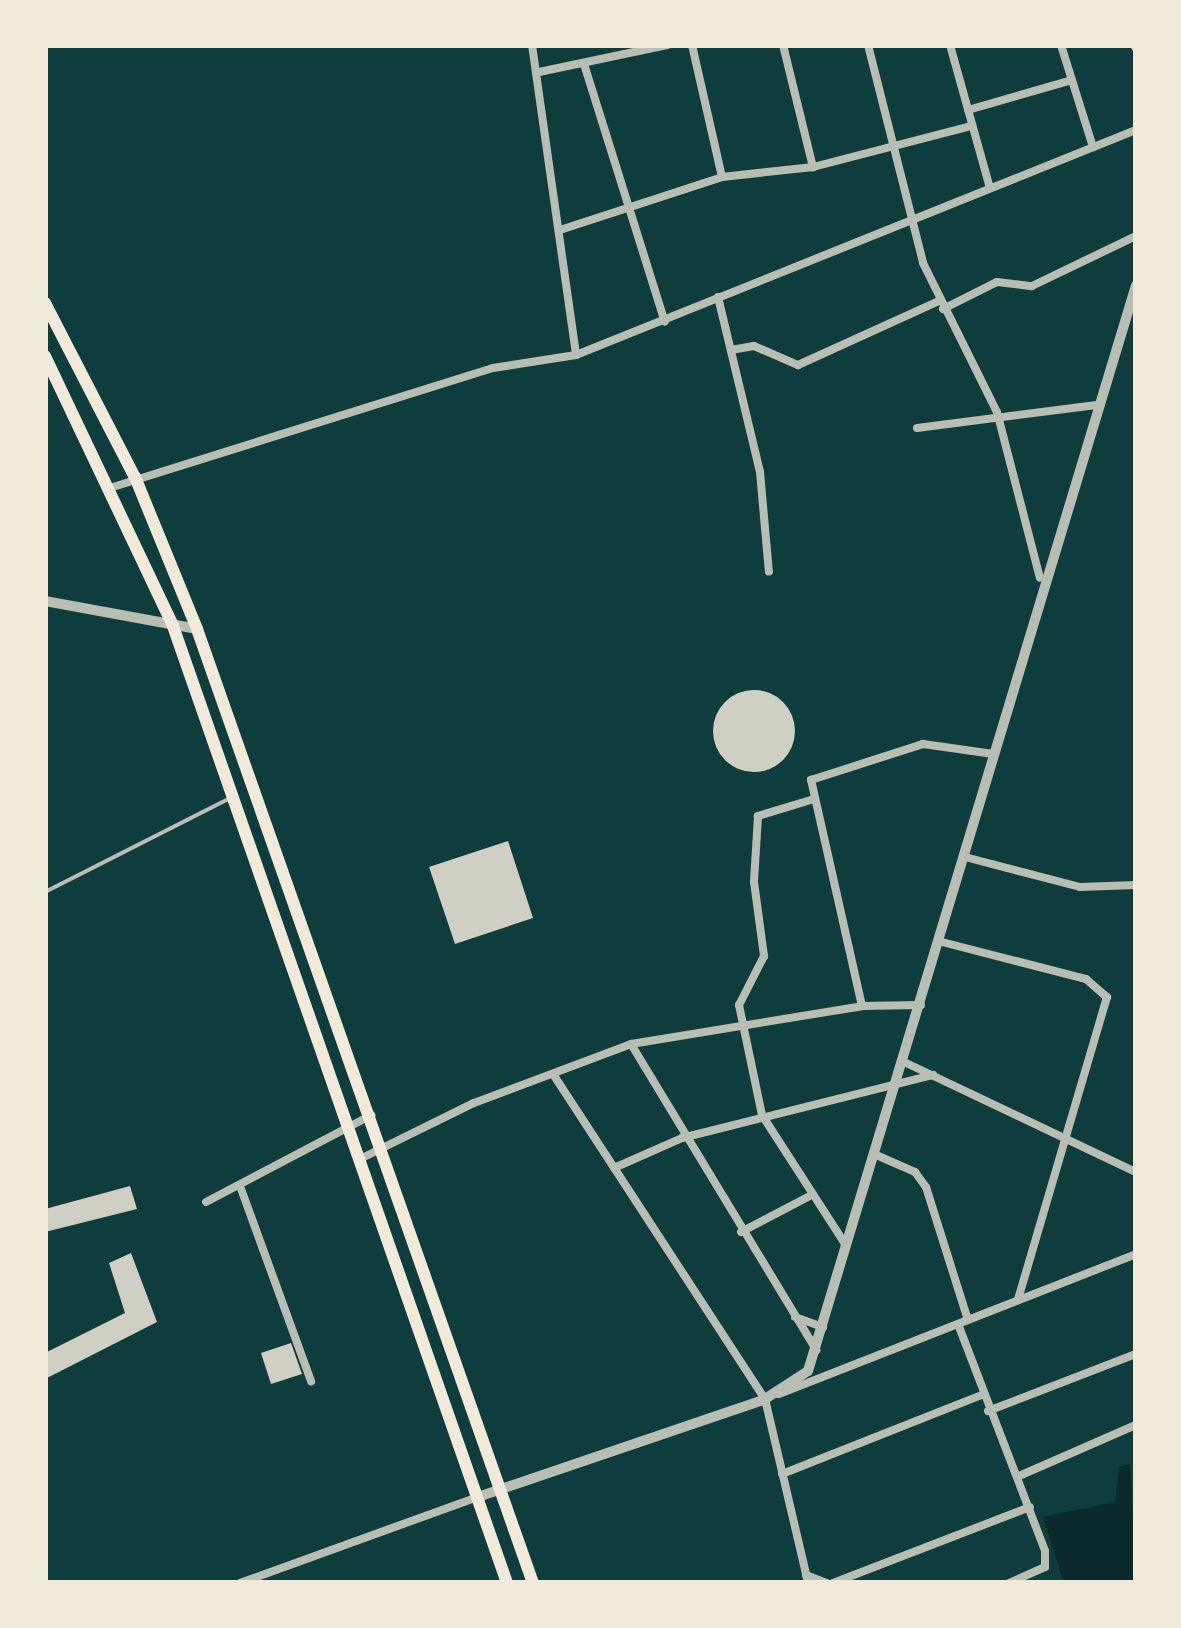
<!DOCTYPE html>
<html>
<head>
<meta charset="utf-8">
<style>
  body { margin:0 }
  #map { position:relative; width:1181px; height:1628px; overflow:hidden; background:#0f3d3e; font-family:"Nunito Sans",sans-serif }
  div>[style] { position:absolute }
  .water>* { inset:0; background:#0a2a2b }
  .building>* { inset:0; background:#cfcfc3 }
  .round { border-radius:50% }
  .service>* { height:4px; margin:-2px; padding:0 2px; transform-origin:2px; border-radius:2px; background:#b8beb3 }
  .minor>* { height:8px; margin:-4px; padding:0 4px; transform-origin:4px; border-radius:4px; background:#b8beb3 }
  .tertiary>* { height:10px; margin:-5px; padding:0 5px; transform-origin:5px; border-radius:5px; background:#b8beb3 }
  .primary>* { height:12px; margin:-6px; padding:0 6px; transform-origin:6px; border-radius:6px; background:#f1e9da }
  span { translate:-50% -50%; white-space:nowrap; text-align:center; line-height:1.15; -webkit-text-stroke:9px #f1e9da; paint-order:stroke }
  .frame { position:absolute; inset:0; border:48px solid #f1e9da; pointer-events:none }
</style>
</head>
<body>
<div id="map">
  <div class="water">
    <div style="clip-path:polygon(1130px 1464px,1136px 1583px,1064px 1583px,1043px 1517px,1115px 1502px,1119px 1467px)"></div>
  </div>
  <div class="building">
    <div class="round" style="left:713px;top:690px;width:82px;height:82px"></div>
    <div style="clip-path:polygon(508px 841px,533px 918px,455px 944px,429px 867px)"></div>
    <div style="clip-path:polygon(130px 1186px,137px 1209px,45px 1232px,45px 1209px)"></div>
    <div style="clip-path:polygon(131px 1253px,157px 1322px,45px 1379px,45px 1353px,125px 1313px,109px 1263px)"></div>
    <div style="clip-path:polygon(291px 1343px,302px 1374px,271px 1384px,261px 1353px)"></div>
  </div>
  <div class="service">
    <div style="left:45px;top:892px;width:205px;rotate:-26.9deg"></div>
  </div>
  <div class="minor">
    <div style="left:532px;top:45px;width:313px;rotate:81.9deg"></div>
    <div style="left:692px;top:45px;width:135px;rotate:77.2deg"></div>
    <div style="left:783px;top:45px;width:126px;rotate:76.2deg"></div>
    <div style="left:868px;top:45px;width:225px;rotate:75.8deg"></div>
    <div style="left:923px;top:263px;width:166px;rotate:63.6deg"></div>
    <div style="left:997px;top:412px;width:171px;rotate:75.5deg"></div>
    <div style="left:950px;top:45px;width:148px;rotate:74.4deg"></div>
    <div style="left:1061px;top:45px;width:107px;rotate:72.6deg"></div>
    <div style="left:584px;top:64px;width:270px;rotate:72.6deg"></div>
    <div style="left:539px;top:72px;width:131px;rotate:-11.9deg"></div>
    <div style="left:968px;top:110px;width:108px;rotate:-16.1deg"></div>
    <div style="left:560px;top:230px;width:170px;rotate:-18.1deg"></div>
    <div style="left:722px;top:177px;width:92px;rotate:-6.3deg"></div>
    <div style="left:813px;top:167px;width:164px;rotate:-14.5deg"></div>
    <div style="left:718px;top:297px;width:180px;rotate:76.5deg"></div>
    <div style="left:760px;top:472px;width:100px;rotate:84.9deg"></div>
    <div style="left:943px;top:309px;width:60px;rotate:-26.6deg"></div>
    <div style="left:997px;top:282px;width:35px;rotate:7deg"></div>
    <div style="left:1032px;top:286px;width:115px;rotate:-25.7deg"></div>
    <div style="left:731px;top:350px;width:23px;rotate:-10deg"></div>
    <div style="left:754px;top:346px;width:48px;rotate:23.4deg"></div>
    <div style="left:798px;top:365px;width:155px;rotate:-24.4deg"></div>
    <div style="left:917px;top:428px;width:181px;rotate:-7.3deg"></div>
    <div style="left:113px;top:487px;width:398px;rotate:-17.4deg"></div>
    <div style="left:493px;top:368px;width:84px;rotate:-8.9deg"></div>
    <div style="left:576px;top:355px;width:604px;rotate:-21.89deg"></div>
    <div style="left:814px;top:799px;width:59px;rotate:163.1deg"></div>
    <div style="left:758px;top:816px;width:66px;rotate:93.5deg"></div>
    <div style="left:754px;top:882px;width:75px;rotate:82.3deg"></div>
    <div style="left:764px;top:956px;width:55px;rotate:117deg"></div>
    <div style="left:739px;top:1005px;width:112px;rotate:78.2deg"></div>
    <div style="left:762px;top:1115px;width:153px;rotate:57.2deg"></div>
    <div style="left:965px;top:857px;width:119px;rotate:14.6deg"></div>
    <div style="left:1080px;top:887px;width:56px;rotate:-2deg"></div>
    <div style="left:942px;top:942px;width:149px;rotate:14.4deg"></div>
    <div style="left:1086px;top:979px;width:28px;rotate:41deg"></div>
    <div style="left:1107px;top:997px;width:316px;rotate:106.4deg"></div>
    <div style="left:862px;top:1006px;width:232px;rotate:-102.7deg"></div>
    <div style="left:811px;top:780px;width:118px;rotate:-17.8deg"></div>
    <div style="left:923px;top:744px;width:71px;rotate:8.1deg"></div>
    <div style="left:631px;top:1044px;width:358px;rotate:58.8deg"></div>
    <div style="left:902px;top:1061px;width:259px;rotate:25.4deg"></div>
    <div style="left:553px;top:1074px;width:388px;rotate:56.9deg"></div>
    <div style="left:765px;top:1399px;width:189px;rotate:76.8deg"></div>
    <div style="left:874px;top:1154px;width:45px;rotate:23.7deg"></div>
    <div style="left:915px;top:1172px;width:19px;rotate:54deg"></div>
    <div style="left:926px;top:1187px;width:139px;rotate:72.5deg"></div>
    <div style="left:360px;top:1159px;width:127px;rotate:-26.2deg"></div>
    <div style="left:474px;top:1103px;width:168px;rotate:-20.6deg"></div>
    <div style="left:631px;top:1044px;width:234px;rotate:-9.3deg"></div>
    <div style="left:862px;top:1006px;width:59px;rotate:-1deg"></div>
    <div style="left:614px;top:1168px;width:74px;rotate:-23.8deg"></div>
    <div style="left:682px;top:1138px;width:259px;rotate:-14.1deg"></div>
    <div style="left:240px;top:1186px;width:208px;rotate:70deg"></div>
    <div style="left:206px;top:1202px;width:187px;rotate:-27.7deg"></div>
    <div style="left:741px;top:1232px;width:76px;rotate:-27.6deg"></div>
    <div style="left:795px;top:1317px;width:30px;rotate:20deg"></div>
    <div style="left:958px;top:1324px;width:243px;rotate:69deg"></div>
    <div style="left:1045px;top:1551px;width:16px;rotate:90deg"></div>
    <div style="left:1045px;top:1567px;width:39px;rotate:156deg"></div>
    <div style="left:779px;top:1394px;width:383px;rotate:-21.4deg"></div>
    <div style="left:988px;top:1411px;width:159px;rotate:-21.1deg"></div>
    <div style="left:782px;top:1474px;width:215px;rotate:-21.6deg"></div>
    <div style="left:1019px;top:1476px;width:128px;rotate:-23.6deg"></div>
    <div style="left:806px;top:1575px;width:22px;rotate:21deg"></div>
    <div style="left:240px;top:1583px;width:250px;rotate:-19.9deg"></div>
    <div style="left:833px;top:1583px;width:211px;rotate:-21.1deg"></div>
  </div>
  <div class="tertiary">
    <div style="left:1135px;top:45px;width:2px;rotate:63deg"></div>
    <div style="left:45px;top:601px;width:155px;rotate:10.4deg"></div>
    <div style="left:475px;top:1498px;width:306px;rotate:-18.8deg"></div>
    <div style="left:765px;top:1399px;width:51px;rotate:-33.1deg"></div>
    <div style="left:808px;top:1371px;width:1134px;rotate:-73.19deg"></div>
  </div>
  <div class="primary">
    <div style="left:45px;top:303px;width:196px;rotate:62.7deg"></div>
    <div style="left:135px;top:477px;width:164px;rotate:67.8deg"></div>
    <div style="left:197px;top:629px;width:1011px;rotate:70.6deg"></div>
    <div style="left:45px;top:356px;width:299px;rotate:64.6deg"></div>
    <div style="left:173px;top:626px;width:1014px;rotate:70.76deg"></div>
  </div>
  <div class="frame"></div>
</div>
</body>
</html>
